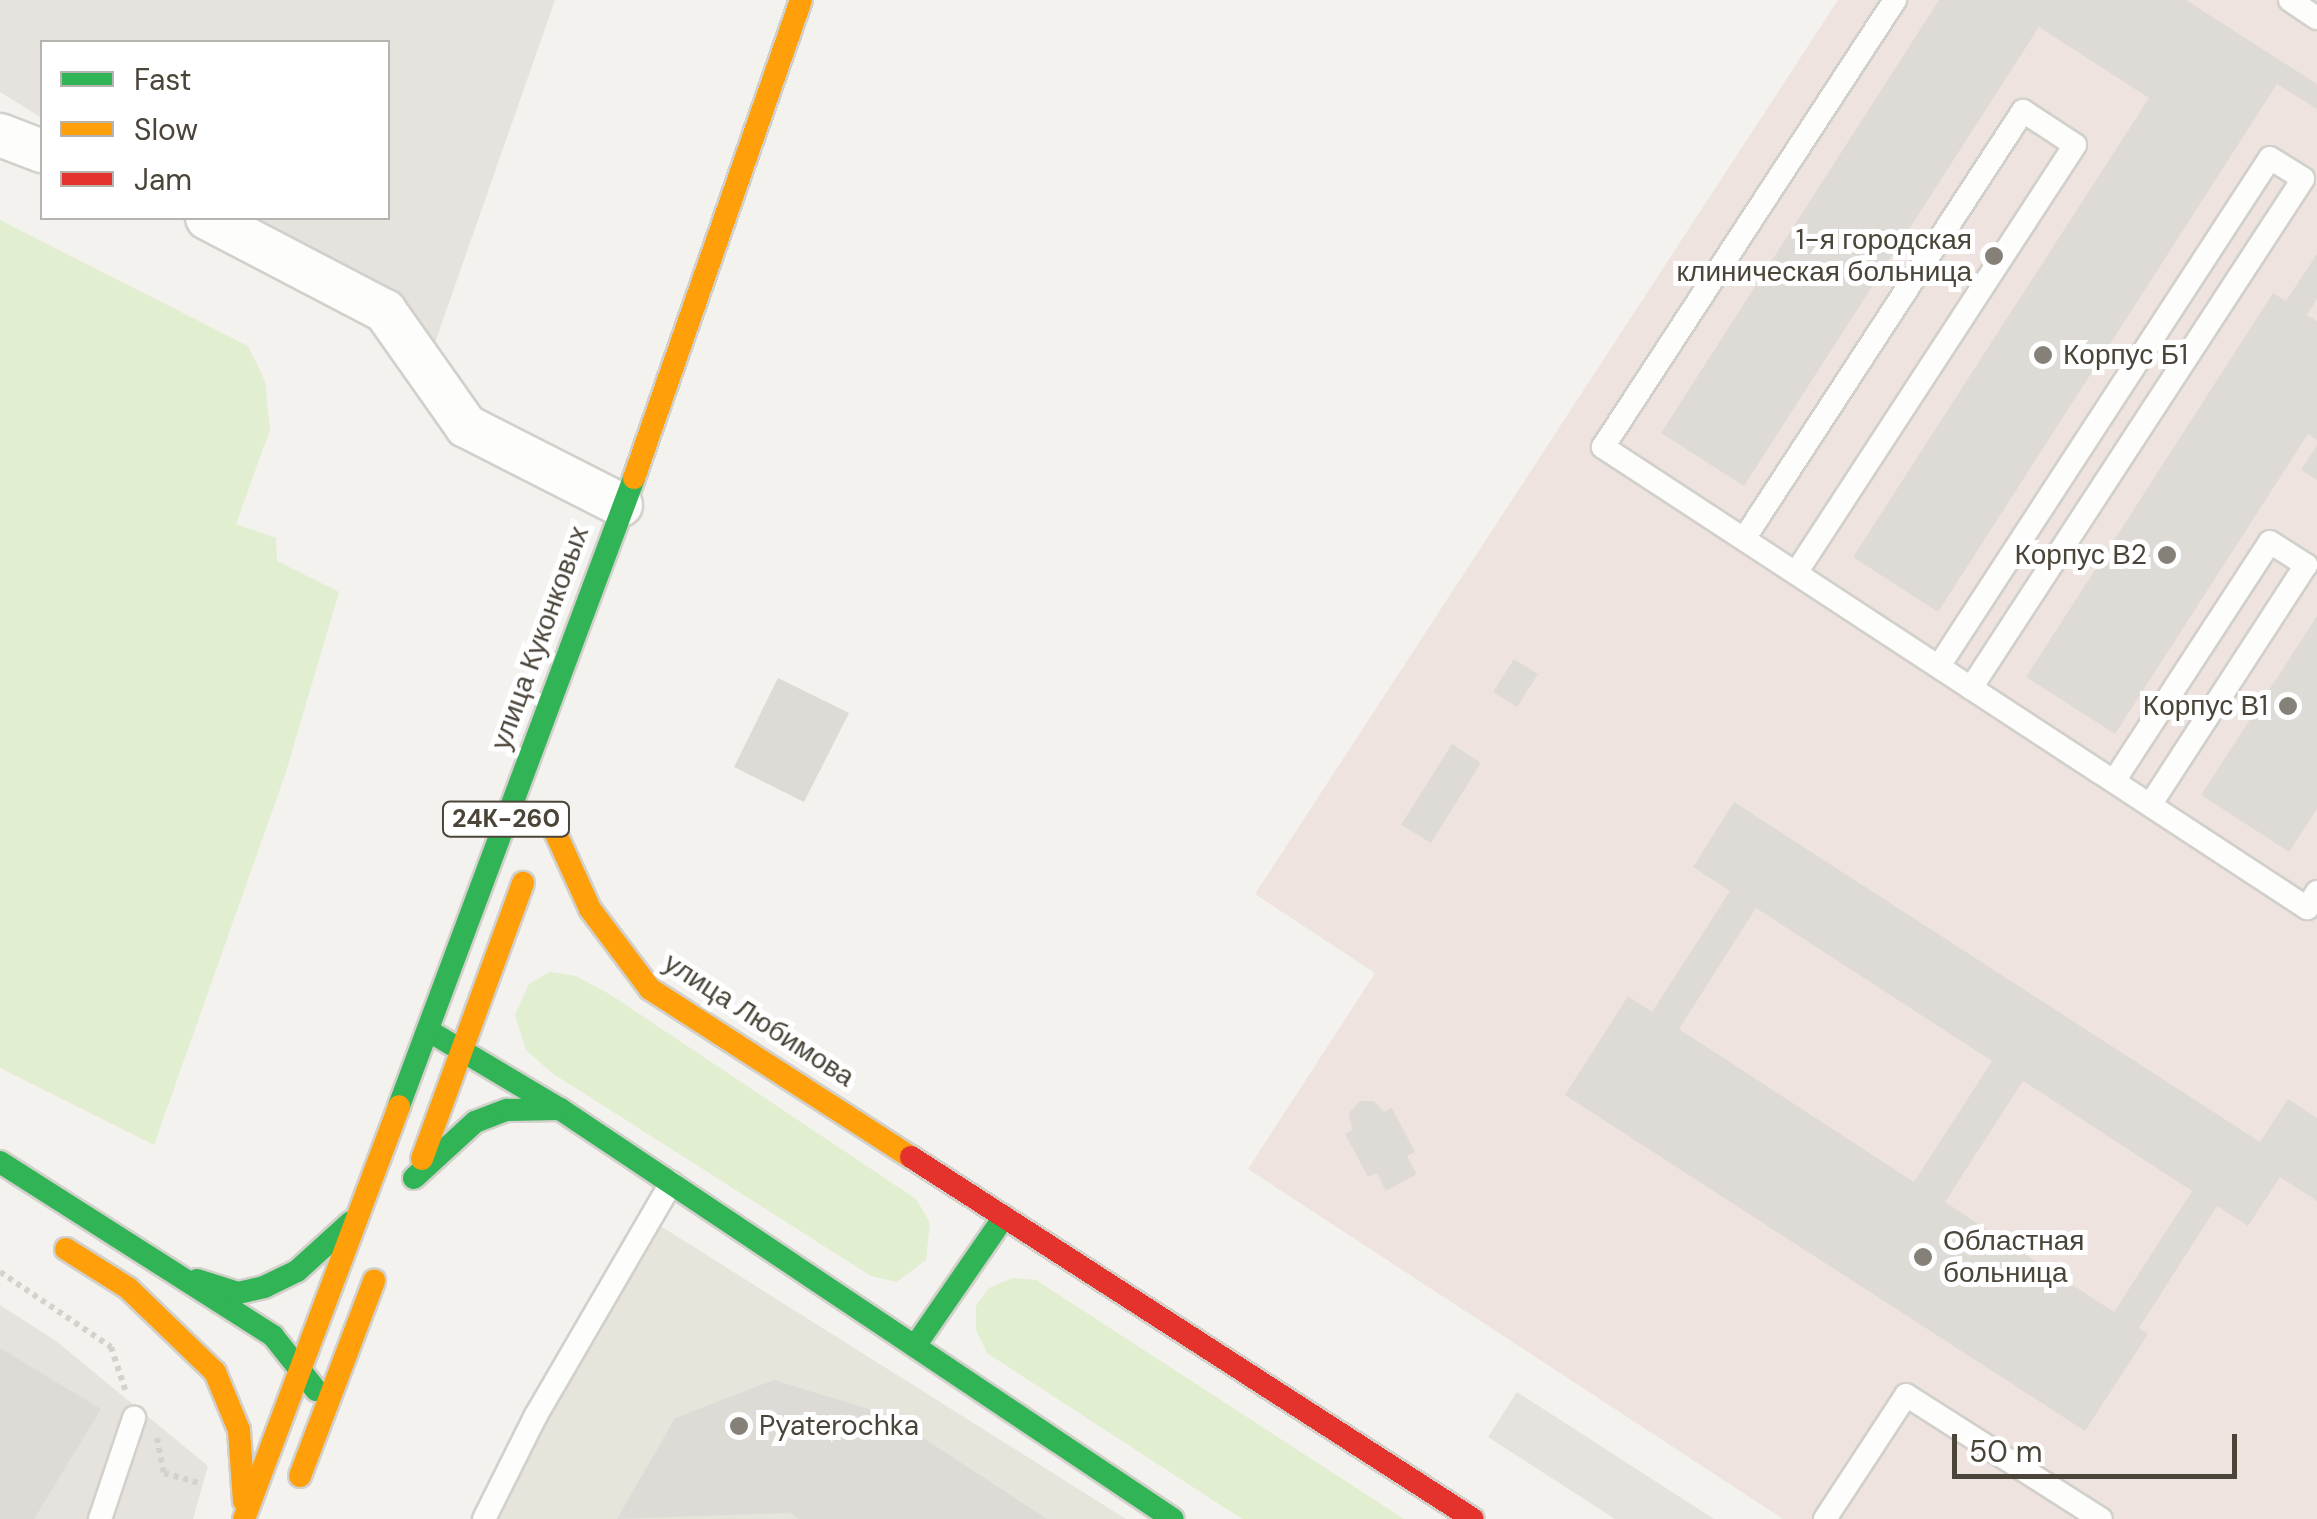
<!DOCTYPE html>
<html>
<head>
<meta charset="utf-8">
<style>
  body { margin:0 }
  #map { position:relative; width:2317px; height:1519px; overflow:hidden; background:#f4f2ee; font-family:"DM Sans",sans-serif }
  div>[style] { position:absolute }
  .residential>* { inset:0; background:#e7e4dc }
  .industrial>* { inset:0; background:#e6e2de }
  .medical>* { inset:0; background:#eee3df }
  .green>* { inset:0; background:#e1eecf }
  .parking>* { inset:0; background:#e6e3df }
  .building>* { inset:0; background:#dedbd6 }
  .path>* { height:6px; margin-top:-3px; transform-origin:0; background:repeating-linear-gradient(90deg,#d3d2cc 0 5px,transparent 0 10px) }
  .roads { filter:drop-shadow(2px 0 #d2d0cb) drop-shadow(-2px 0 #d2d0cb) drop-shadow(0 2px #d2d0cb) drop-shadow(0 -2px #d2d0cb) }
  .lane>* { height:22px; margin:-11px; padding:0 11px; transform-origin:11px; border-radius:11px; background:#fdfdfc }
  .street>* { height:42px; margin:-21px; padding:0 21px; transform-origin:21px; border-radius:21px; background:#fdfdfc }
  .fast>* { height:22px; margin:-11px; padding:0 11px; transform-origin:11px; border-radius:11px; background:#30b455 }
  .slow>* { height:22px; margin:-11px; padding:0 11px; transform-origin:11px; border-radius:11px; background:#ff9f0a }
  .jam>* { height:22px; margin:-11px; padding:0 11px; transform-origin:11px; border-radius:11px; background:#e5322d }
  .dots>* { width:28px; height:28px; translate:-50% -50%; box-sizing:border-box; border:5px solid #fff; border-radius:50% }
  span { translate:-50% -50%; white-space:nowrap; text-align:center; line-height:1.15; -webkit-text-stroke:10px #fff; paint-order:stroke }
  .shield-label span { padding:2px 8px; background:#fff; border:2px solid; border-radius:8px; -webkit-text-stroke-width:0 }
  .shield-label { font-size:25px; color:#4b4439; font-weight:700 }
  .poi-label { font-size:28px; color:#4b4439 }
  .right { translate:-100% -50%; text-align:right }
  .left { translate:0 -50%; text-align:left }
  .street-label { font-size:28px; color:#4b4439 }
  .legend { position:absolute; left:40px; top:40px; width:350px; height:180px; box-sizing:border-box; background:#fff; border:2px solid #b7b4b0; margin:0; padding:12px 18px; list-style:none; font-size:30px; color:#4b4439 }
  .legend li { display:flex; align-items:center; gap:20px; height:50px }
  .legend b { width:50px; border:2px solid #b7b4b0 }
  .scale { position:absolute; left:1952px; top:1434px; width:285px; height:45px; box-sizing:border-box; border:5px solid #4b4439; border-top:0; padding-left:12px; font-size:30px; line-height:35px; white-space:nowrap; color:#4b4439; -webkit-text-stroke:8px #fff; paint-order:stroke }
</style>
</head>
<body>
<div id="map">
  <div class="residential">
    <div style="clip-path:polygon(643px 1215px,1126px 1519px,499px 1519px)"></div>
  </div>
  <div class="industrial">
    <div style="clip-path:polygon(0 0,555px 0,430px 357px,204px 218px,388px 218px,388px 42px,42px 42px,42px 118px,0 92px)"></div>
    <div style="clip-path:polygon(0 1305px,56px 1341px,208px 1466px,193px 1519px,0 1519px)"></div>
  </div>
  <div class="medical">
    <div style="clip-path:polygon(1838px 0,2317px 0,2317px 1519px,1783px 1519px,1248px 1169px,1375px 973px,1255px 894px)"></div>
  </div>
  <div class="green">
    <div style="clip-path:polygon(0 220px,248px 346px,265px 381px,270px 430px,236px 524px,276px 538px,277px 561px,339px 592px,285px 775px,154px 1145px,0 1068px)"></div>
    <div style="clip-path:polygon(550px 972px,576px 976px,611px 995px,916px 1199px,930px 1223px,926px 1260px,897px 1282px,871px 1276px,552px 1073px,526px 1050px,515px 1015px,529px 984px)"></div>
    <div style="clip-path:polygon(1013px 1278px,1036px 1280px,1404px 1519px,1242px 1519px,987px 1353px,976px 1330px,976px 1306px,989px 1288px)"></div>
  </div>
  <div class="parking">
    <div style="clip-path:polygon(1517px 1392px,1714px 1519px,1615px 1519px,1488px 1437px)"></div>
  </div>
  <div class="building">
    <div style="clip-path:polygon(1939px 0,2186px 0,2317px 84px,2317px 109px,2277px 84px,1938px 612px,1853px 557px,2149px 98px,2039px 27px,1744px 486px,1661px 433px)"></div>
    <div style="clip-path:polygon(2317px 254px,2317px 299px,2307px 315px,2317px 321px,2317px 440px,2308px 434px,2115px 734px,2026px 677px,2273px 293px,2286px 301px)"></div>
    <div style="clip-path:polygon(2317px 445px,2317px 480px,2301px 470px)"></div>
    <div style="clip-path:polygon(2317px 616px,2317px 809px,2289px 852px,2201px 795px)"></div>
    <div style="clip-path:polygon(1514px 659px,1538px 674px,1517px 707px,1493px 692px)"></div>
    <div style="clip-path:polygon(778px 678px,849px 713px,804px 802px,734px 767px)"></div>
    <div style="clip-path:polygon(1452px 744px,1481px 763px,1431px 843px,1401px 825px)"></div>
    <div style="clip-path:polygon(evenodd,1734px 802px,2260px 1142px,2288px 1099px,2317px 1118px,2317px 1201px,2280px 1177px,2248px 1226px,2217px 1206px,2139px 1328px,2148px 1334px,2085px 1431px,1565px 1095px,1628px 996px,1652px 1012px,1730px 891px,1693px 867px,1734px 802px,1756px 908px,1992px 1061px,1914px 1182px,1679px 1029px,1756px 908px,1734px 802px,2023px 1081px,2192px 1191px,2114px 1312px,1945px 1202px,2023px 1081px)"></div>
    <div style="clip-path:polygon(1360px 1101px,1374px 1101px,1384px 1112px,1392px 1108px,1415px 1152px,1407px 1156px,1417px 1174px,1386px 1191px,1377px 1173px,1368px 1177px,1345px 1134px,1352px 1130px,1349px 1113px)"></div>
    <div style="clip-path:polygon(0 1348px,101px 1409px,34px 1519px,0 1519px)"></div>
    <div style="clip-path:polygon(774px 1380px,888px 1415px,1047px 1519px,799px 1519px,789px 1513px,617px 1519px,675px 1418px)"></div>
  </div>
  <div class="path">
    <div style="left:0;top:1272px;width:134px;rotate:34deg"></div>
    <div style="left:111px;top:1347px;width:47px;rotate:71.6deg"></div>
    <div style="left:157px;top:1438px;width:36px;rotate:79deg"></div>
    <div style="left:164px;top:1473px;width:35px;rotate:16deg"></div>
  </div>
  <div class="roads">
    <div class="lane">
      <div style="left:1895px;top:0;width:534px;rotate:123.15deg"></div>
      <div style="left:1603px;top:447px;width:842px;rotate:33.22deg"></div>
      <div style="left:2307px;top:908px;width:19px;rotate:-58deg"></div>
      <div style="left:2290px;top:0;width:32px;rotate:34deg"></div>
      <div style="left:1744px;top:539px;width:511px;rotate:-56.9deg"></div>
      <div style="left:2023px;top:111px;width:62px;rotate:33.2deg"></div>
      <div style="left:2075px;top:145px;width:511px;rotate:123.1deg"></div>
      <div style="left:1939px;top:666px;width:606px;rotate:-56.91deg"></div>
      <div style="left:2270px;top:158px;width:39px;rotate:32deg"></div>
      <div style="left:2303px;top:179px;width:608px;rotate:123.11deg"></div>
      <div style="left:2114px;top:781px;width:285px;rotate:-56.9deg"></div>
      <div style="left:2270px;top:542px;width:43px;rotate:32.6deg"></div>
      <div style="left:2306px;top:565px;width:286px;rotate:123deg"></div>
      <div style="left:100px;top:1519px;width:107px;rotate:-71.4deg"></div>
      <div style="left:484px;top:1519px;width:114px;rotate:-63.4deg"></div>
      <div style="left:535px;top:1417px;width:271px;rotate:-59.8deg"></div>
      <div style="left:1825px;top:1519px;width:148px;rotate:-56.8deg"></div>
      <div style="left:1906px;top:1395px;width:231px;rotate:32.5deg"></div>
    </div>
    <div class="street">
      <div style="left:0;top:135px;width:45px;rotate:20.9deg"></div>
      <div style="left:207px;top:218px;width:201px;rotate:27.6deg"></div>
      <div style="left:385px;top:311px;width:141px;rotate:54.8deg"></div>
      <div style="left:466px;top:426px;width:174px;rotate:27deg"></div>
    </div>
    <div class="fast">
      <div style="left:429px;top:1031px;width:152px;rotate:30.8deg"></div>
      <div style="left:560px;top:1109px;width:737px;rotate:33.78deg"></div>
      <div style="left:399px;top:1106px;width:671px;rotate:-69.48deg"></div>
      <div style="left:0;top:1162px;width:324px;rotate:32.5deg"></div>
      <div style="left:273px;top:1336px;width:69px;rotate:51.5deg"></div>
      <div style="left:414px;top:1178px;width:83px;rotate:-42.6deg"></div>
      <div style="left:475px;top:1122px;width:34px;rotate:-21deg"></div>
      <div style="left:507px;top:1110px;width:53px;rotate:-1.1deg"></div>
      <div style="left:197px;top:1280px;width:43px;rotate:17.6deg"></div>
      <div style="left:238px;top:1293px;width:27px;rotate:-13deg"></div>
      <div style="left:264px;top:1287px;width:37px;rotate:-26deg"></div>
      <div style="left:297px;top:1271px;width:73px;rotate:-42.2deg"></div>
      <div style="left:915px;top:1346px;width:157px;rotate:-55.4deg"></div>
    </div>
    <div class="slow">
      <div style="left:634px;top:478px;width:506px;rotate:-70.74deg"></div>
      <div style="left:547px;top:814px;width:104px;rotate:65.6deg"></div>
      <div style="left:590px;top:909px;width:100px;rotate:53.1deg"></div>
      <div style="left:650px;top:989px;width:310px;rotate:32.8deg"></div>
      <div style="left:422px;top:1159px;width:294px;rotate:-69.9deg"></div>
      <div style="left:66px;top:1249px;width:73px;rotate:32.2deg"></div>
      <div style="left:128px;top:1288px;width:121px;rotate:44deg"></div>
      <div style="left:215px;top:1372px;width:63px;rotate:67.5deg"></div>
      <div style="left:239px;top:1430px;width:71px;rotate:86deg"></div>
      <div style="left:300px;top:1476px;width:209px;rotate:-69.2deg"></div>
      <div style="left:244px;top:1519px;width:441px;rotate:-69.4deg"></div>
    </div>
    <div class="jam">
      <div style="left:911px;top:1157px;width:668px;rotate:32.79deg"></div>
    </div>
  </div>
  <div class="dots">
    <div style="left:1994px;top:256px;background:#868178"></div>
    <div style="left:2043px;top:355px;background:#868178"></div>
    <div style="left:2167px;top:555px;background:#868178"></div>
    <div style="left:2288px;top:706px;background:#868178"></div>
    <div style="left:1923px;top:1257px;background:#868178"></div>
    <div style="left:739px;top:1426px;background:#868178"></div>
  </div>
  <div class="shield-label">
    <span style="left:506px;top:819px">24К-260</span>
  </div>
  <div class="poi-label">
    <span class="right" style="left:1972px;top:256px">1-я городская<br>клиническая больница</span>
    <span class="left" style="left:2063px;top:355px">Корпус Б1</span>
    <span class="right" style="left:2147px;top:555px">Корпус В2</span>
    <span class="right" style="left:2268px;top:706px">Корпус В1</span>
    <span class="left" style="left:1943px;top:1257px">Областная<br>больница</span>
    <span class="left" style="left:759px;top:1426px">Pyaterochka</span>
  </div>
  <div class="street-label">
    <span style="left:540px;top:638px;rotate:-70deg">улица Куконковых</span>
    <span style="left:759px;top:1020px;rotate:33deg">улица Любимова</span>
  </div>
  <ul class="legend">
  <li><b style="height:12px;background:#30b455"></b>Fast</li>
  <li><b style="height:12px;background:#ff9f0a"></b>Slow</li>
  <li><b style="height:12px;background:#e5322d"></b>Jam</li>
  </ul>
  <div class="scale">50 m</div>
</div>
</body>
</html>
